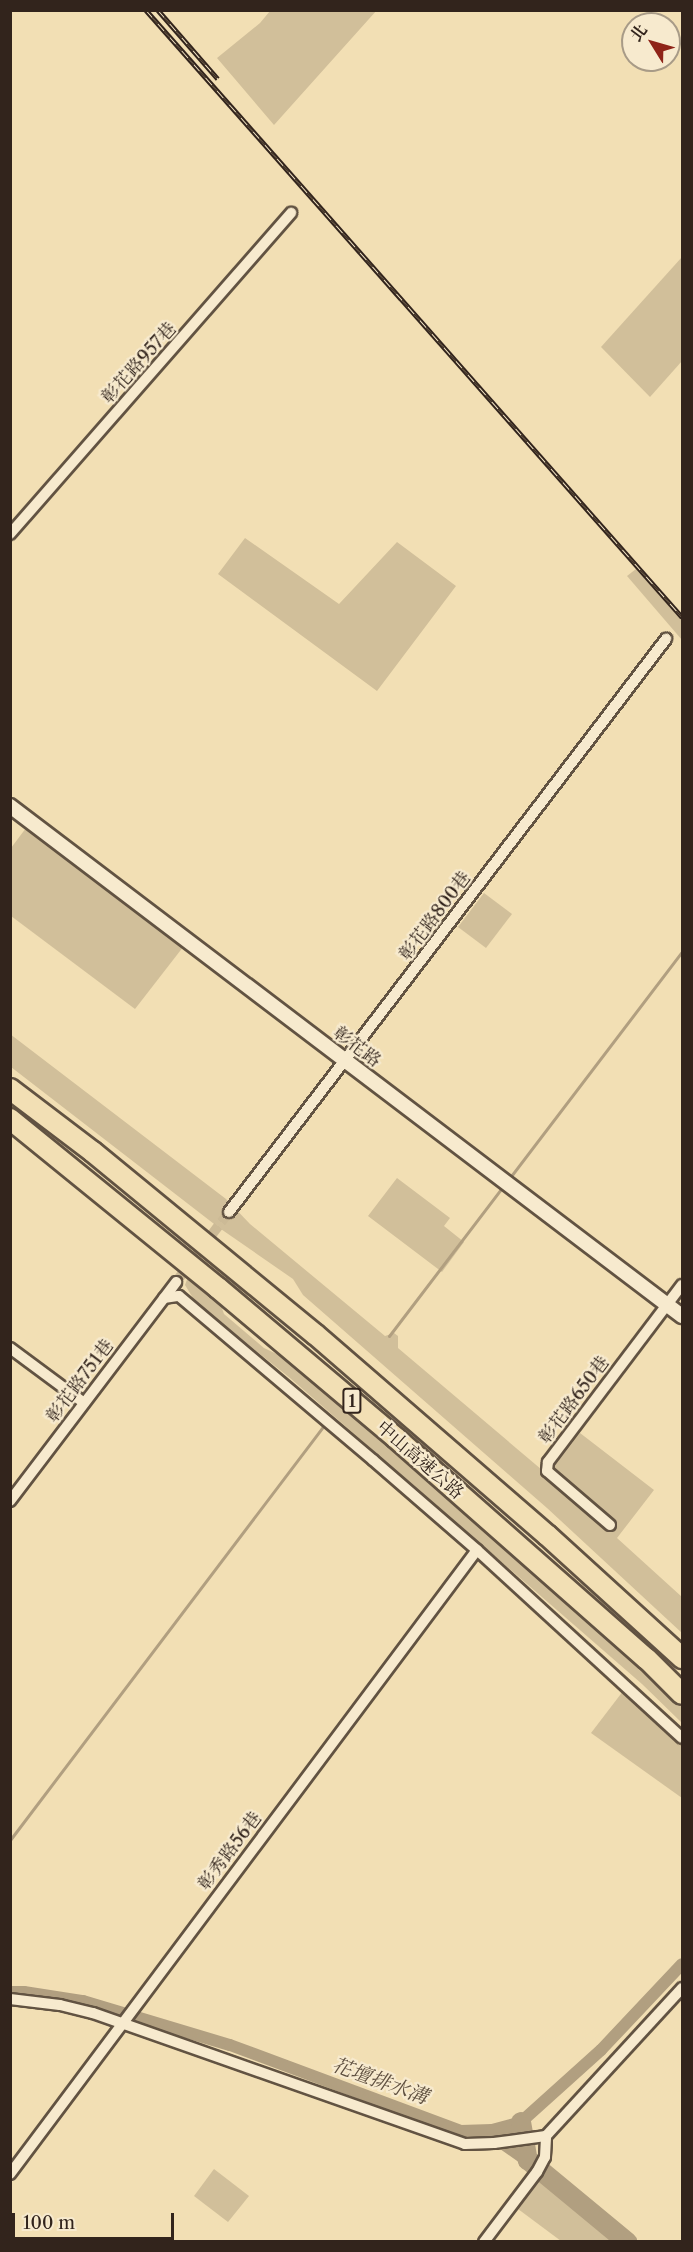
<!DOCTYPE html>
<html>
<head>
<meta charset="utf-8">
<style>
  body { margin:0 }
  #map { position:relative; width:693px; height:2252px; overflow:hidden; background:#f2dfb4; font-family:"Libre Caslon Text","Noto Serif TC",serif }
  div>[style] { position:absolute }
  .green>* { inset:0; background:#d1bf9a }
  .water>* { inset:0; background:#b19f80 }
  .stream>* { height:3px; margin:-1.5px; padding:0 1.5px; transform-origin:1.5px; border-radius:1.5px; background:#b19f80 }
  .canal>* { height:12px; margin:-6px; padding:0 6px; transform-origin:6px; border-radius:6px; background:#b19f80 }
  .river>* { height:20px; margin:-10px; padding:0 10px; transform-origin:10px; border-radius:10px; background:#b19f80 }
  .minor-tunnel>* { height:10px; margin-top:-5px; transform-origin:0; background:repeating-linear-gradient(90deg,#ccba96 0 10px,transparent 0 15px) }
  .roads { filter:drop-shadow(2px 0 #625342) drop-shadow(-2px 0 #625342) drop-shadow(0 2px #625342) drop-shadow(0 -2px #625342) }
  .minor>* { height:10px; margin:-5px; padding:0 5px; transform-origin:5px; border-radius:5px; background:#f7eace }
  .tertiary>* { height:14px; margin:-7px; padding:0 7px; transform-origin:7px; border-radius:7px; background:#f7eace }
  .motorway>* { height:20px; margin:-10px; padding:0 10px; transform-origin:10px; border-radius:10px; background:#f2dfb4 }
  .rail>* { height:5px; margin-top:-2.5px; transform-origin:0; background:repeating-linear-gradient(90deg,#f7eace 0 9px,#32241c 0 18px); box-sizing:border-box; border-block:2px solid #32241c }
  span { translate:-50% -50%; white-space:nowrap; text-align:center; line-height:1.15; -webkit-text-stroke:4.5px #f7eace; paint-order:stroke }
  .shield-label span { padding:2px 4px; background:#f7eace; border:2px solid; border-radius:4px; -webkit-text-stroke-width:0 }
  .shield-label { font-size:16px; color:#32241c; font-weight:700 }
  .street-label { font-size:18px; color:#32241c }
  .water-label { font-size:20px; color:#5e4f3f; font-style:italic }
  .frame { position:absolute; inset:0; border:12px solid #32241c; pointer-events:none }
  .north { position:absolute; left:621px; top:12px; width:60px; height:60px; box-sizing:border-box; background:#f7eace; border:2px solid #a89b87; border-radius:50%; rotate:307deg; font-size:16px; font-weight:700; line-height:24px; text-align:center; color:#32241c }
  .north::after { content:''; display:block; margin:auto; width:21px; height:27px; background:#8f2418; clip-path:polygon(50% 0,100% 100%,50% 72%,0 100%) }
  .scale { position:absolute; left:12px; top:2213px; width:162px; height:27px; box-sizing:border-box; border:3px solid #32241c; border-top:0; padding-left:8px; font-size:18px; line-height:21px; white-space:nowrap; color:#32241c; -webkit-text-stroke:4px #f7eace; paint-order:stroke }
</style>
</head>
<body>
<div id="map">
  <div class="green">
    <div style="clip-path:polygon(377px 10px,274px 125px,217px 58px,260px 23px,270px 11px)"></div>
    <div style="clip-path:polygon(682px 257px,682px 361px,650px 397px,601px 347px)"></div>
    <div style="clip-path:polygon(245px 538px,339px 604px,397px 542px,456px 586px,377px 691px,218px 574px)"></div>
    <div style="clip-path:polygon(636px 569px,682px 620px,682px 640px,627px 576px)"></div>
    <div style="clip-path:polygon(33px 826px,187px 942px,135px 1009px,11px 916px,11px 848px,26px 828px)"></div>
    <div style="clip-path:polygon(484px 893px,512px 914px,486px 948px,458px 927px)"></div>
    <div style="clip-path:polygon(10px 1034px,226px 1199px,250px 1224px,385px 1336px,394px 1333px,398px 1336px,398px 1348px,548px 1475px,580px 1433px,654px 1490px,617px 1538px,682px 1597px,682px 1633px,547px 1508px,303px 1295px,293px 1279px,218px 1227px,11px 1067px)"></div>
    <div style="clip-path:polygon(397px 1178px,450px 1218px,444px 1226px,464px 1242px,442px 1272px,368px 1216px)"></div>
    <div style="clip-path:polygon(188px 1277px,219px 1300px,224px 1314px,264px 1348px,296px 1363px,580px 1611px,682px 1707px,682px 1723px,642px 1684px,290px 1378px,196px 1303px,185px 1285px)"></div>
    <div style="clip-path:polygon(630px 1682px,682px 1730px,682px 1798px,591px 1733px)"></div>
    <div style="clip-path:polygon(214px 2169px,249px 2196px,228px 2222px,194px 2196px)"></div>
    <div style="clip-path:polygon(542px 2177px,628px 2241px,561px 2241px,518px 2209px)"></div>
  </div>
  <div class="water">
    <div style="clip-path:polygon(521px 2122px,528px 2160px,539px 2172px,537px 2175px,473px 2130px,459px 2126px,492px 2130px)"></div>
  </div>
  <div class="stream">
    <div style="left:508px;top:1180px;width:287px;rotate:-52.7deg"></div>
    <div style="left:389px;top:1336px;width:190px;rotate:-52.7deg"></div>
    <div style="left:10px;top:1840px;width:522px;rotate:-52.87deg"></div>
  </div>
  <div class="canal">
    <div style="left:10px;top:1992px;width:14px"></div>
    <div style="left:24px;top:1992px;width:60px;rotate:8.7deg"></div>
    <div style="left:83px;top:2001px;width:153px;rotate:16.7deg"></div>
    <div style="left:230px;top:2045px;width:246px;rotate:20.4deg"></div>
    <div style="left:461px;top:2131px;width:31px;rotate:-2deg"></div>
    <div style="left:492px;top:2130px;width:30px;rotate:-15deg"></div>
    <div style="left:521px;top:2122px;width:108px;rotate:-42deg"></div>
    <div style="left:601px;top:2050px;width:118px;rotate:-46.7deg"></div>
  </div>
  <div class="river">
    <div style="left:521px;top:2122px;width:39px;rotate:80deg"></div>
    <div style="left:528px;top:2160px;width:129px;rotate:39.6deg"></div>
  </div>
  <div class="minor-tunnel">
    <div style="left:176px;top:1282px;width:88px;rotate:-52.9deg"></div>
  </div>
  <div class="roads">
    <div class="minor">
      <div style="left:10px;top:534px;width:427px;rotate:-48.8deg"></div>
      <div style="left:229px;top:1212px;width:721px;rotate:-52.67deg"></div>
      <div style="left:164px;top:1298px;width:15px;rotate:-8deg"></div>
      <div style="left:179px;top:1296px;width:254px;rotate:40.2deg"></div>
      <div style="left:373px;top:1460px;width:138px;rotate:40.9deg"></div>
      <div style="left:477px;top:1550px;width:278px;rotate:42.5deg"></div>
      <div style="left:10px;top:1348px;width:92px;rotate:36.6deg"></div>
      <div style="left:10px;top:1501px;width:275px;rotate:-52.8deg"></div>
      <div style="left:610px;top:1525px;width:83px;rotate:-139.4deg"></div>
      <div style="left:547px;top:1471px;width:9px;rotate:-84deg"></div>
      <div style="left:548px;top:1462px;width:222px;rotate:-52.9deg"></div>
      <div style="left:10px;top:1999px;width:50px;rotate:6.8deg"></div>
      <div style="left:60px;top:2005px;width:34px;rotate:14deg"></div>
      <div style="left:93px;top:2013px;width:394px;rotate:19.4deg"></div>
      <div style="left:465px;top:2144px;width:29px;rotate:-2deg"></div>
      <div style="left:494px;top:2143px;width:52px;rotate:-7.7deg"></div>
      <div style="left:546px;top:2136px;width:201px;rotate:-47.4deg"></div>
      <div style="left:10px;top:2174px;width:779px;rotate:-53.19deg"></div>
      <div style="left:484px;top:2242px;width:88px;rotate:-52.9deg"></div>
      <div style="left:537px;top:2172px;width:17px;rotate:-62deg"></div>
      <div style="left:545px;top:2157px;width:21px;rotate:-87deg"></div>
    </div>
    <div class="tertiary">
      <div style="left:10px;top:806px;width:844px;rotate:37.2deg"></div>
    </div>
    <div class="motorway">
      <div style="left:10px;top:1089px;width:104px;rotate:37.2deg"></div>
      <div style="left:93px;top:1152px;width:288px;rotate:39.4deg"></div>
      <div style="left:316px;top:1335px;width:306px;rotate:40.9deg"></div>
      <div style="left:547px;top:1535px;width:183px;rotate:42.3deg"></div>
      <div style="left:10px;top:1119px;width:268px;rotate:39.1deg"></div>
      <div style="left:218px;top:1288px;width:233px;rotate:40.1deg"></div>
      <div style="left:396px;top:1438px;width:334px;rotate:41.4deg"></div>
      <div style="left:647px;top:1659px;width:49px;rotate:45deg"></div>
    </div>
  </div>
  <div class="rail">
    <div style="left:146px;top:10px;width:810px;rotate:48.55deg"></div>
    <div style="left:158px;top:10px;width:91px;rotate:49deg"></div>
  </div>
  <div class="shield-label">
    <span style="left:352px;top:1401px">1</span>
  </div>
  <div class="street-label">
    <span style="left:139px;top:363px;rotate:-48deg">彰花路957巷</span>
    <span style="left:435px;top:916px;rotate:-53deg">彰花路800巷</span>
    <span style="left:357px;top:1047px;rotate:37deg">彰花路</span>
    <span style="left:80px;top:1381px;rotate:-53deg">彰花路751巷</span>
    <span style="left:574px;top:1400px;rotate:-53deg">彰花路650巷</span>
    <span style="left:420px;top:1460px;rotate:41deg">中山高速公路</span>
    <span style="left:230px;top:1851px;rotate:-53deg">彰秀路56巷</span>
  </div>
  <div class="water-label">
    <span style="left:380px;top:2081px;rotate:20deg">花壇排水溝</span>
  </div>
  <div class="frame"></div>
  <div class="north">北</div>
  <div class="scale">100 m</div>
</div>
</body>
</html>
